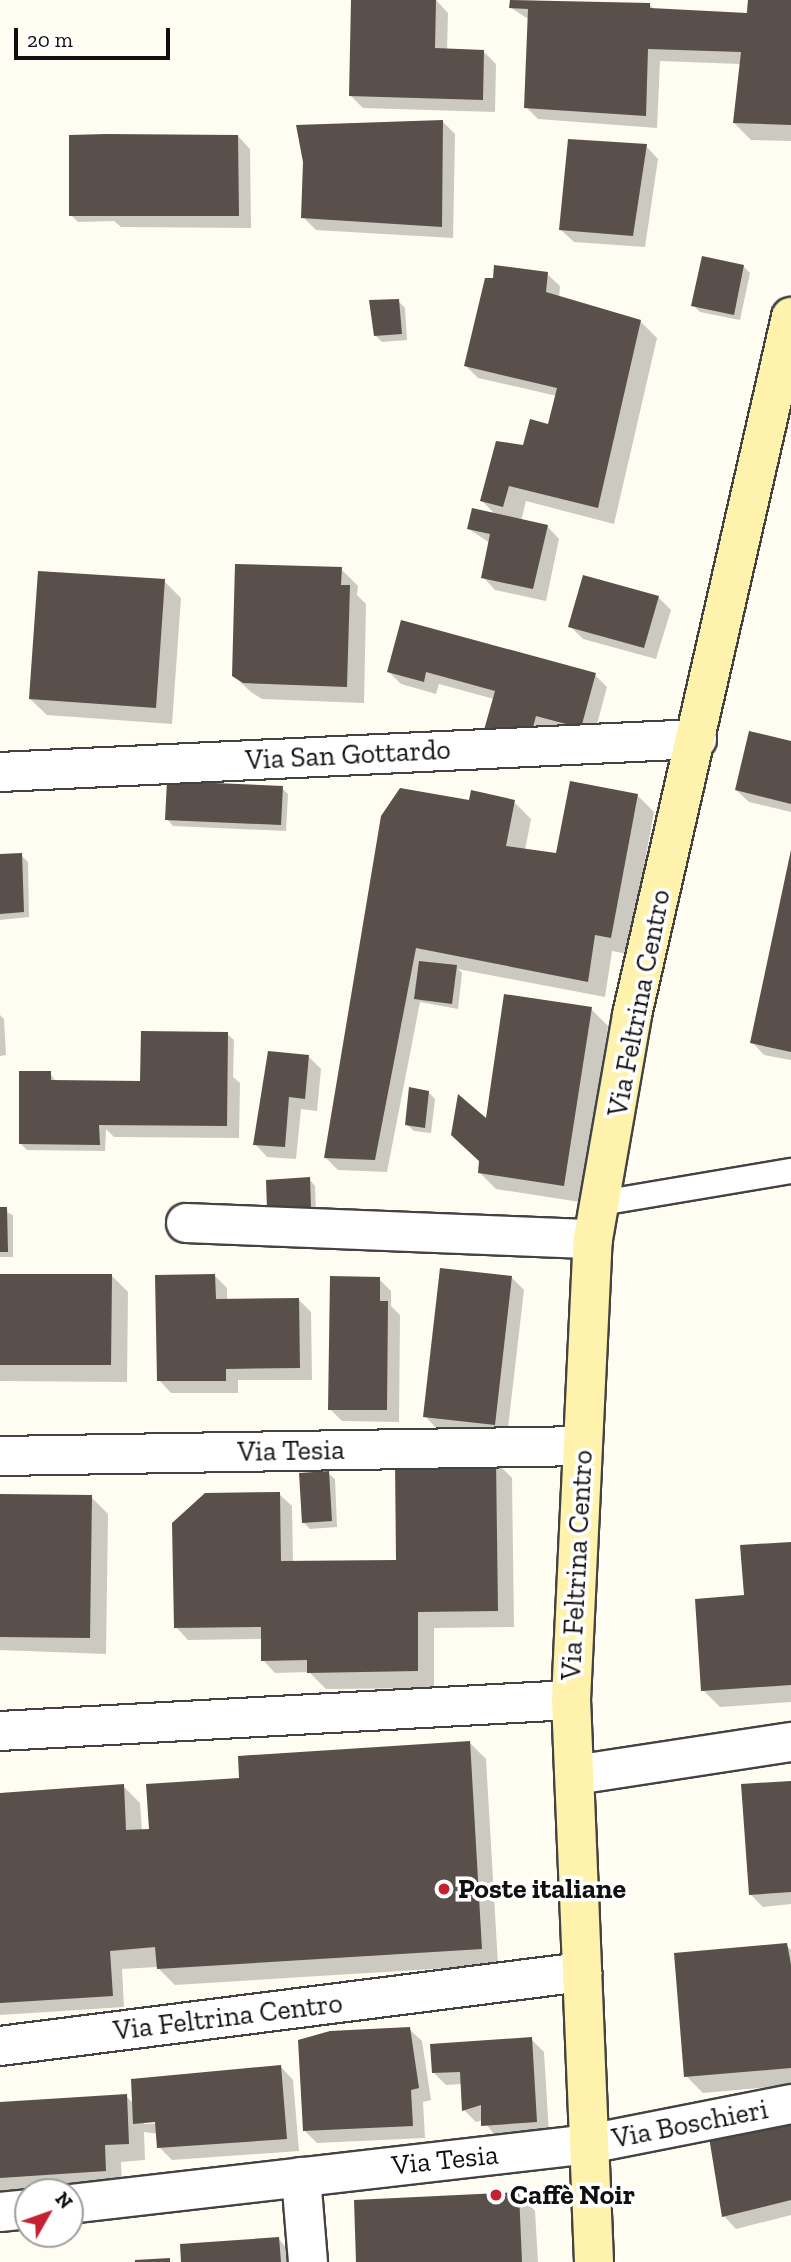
<!DOCTYPE html>
<html>
<head>
<meta charset="utf-8">
<style>
  body { margin:0 }
  #map { position:relative; width:791px; height:2262px; overflow:hidden; background:#fffcf2; font-family:"Zilla Slab",serif }
  div>[style] { position:absolute }
  .shadow>* { inset:0; background:#0003 }
  .building>* { inset:0; background:#59504b }
  .roads { filter:drop-shadow(2px 0 #434343) drop-shadow(-2px 0 #434343) drop-shadow(0 2px #434343) drop-shadow(0 -2px #434343) }
  .lane>* { height:24px; margin:-12px; padding:0 12px; transform-origin:12px; border-radius:12px; background:#fff }
  .street>* { height:38px; margin:-19px; padding:0 19px; transform-origin:19px; border-radius:19px; background:#fff }
  .secondary>* { height:38px; margin:-19px; padding:0 19px; transform-origin:19px; border-radius:19px; background:#fff2ad }
  .dots>* { width:19px; height:19px; translate:-50% -50%; box-sizing:border-box; border:4px solid #fff; border-radius:50% }
  span { translate:-50% -50%; white-space:nowrap; text-align:center; line-height:1.15; -webkit-text-stroke:7px #fff; paint-order:stroke }
  .street-label { font-size:28px; color:#101010 }
  .poi-label { font-size:28px; color:#101010; font-weight:700 }
  .left { translate:0 -50%; text-align:left }
  .north { position:absolute; left:14px; top:2178px; width:70px; height:70px; box-sizing:border-box; background:#fff; border:2px solid #9f9f9f; border-radius:50%; rotate:50deg; font-size:19px; font-weight:700; line-height:28px; text-align:center; color:#101010 }
  .north::after { content:''; display:block; margin:auto; width:24px; height:32px; background:#c62131; clip-path:polygon(50% 0,100% 100%,50% 72%,0 100%) }
  .scale { position:absolute; left:14px; top:28px; width:156px; height:32px; box-sizing:border-box; border:4px solid #101010; border-top:0; padding-left:9px; font-size:21px; line-height:24px; white-space:nowrap; color:#101010; -webkit-text-stroke:5px #fff; paint-order:stroke }
</style>
</head>
<body>
<div id="map">
  <div class="shadow">
    <div style="clip-path:polygon(353px 0,436px 0,448px 13px,447px 50px,483px 51px,496px 64px,495px 112px,363px 108px,350px 95px)"></div>
    <div style="clip-path:polygon(511px 0,650px 5px,655px 10px,746px 15px,748px 0,791px 0,791px 141px,751px 140px,734px 123px,741px 64px,660px 61px,657px 128px,538px 119px,526px 107px,530px 20px,511px 8px)"></div>
    <div style="clip-path:polygon(442px 121px,455px 134px,453px 238px,316px 230px,303px 217px)"></div>
    <div style="clip-path:polygon(238px 136px,250px 149px,251px 228px,121px 227px,114px 221px,78px 222px,71px 215px)"></div>
    <div style="clip-path:polygon(646px 146px,658px 159px,645px 247px,574px 242px,561px 230px)"></div>
    <div style="clip-path:polygon(743px 266px,750px 273px,740px 320px,700px 312px,693px 305px)"></div>
    <div style="clip-path:polygon(547px 274px,560px 286px,559px 298px,640px 321px,657px 338px,614px 524px,526px 501px,521px 521px,547px 526px,559px 539px,546px 601px,495px 590px,483px 577px,490px 543px,469px 529px,496px 515px,482px 501px,524px 447px,550px 426px,557px 396px,478px 378px,466px 366px)"></div>
    <div style="clip-path:polygon(398px 301px,405px 308px,407px 340px,382px 342px,376px 336px)"></div>
    <div style="clip-path:polygon(341px 569px,358px 586px,357px 595px,366px 604px,364px 703px,262px 699px,251px 692px,233px 675px)"></div>
    <div style="clip-path:polygon(164px 581px,181px 598px,172px 724px,47px 715px,30px 699px)"></div>
    <div style="clip-path:polygon(658px 597px,671px 610px,656px 659px,583px 639px,570px 626px)"></div>
    <div style="clip-path:polygon(402px 623px,595px 675px,607px 687px,593px 739px,541px 754px,494px 699px,439px 684px,436px 694px,401px 684px,389px 672px)"></div>
    <div style="clip-path:polygon(791px 743px,791px 812px,749px 802px,736px 790px)"></div>
    <div style="clip-path:polygon(282px 788px,288px 794px,286px 831px,173px 826px,167px 819px)"></div>
    <div style="clip-path:polygon(637px 795px,654px 812px,628px 954px,612px 951px,605px 997px,458px 969px,462px 973px,458px 1009px,420px 1002px,387px 1172px,338px 1170px,325px 1157px,470px 802px,514px 802px,531px 819px,525px 850px,558px 854px)"></div>
    <div style="clip-path:polygon(791px 850px,791px 1060px,764px 1055px,752px 1042px)"></div>
    <div style="clip-path:polygon(21px 855px,28px 862px,29px 917px,0 920px,0 856px)"></div>
    <div style="clip-path:polygon(591px 1009px,608px 1026px,580px 1202px,496px 1189px,479px 1172px,487px 1122px)"></div>
    <div style="clip-path:polygon(0 1015px,4px 1019px,6px 1055px,0 1056px)"></div>
    <div style="clip-path:polygon(227px 1034px,234px 1040px,233px 1077px,240px 1083px,239px 1138px,114px 1137px,106px 1129px,105px 1151px,27px 1150px,20px 1143px,50px 1073px,56px 1082px,142px 1083px)"></div>
    <div style="clip-path:polygon(309px 1057px,321px 1069px,317px 1111px,301px 1109px,296px 1159px,267px 1157px,255px 1144px)"></div>
    <div style="clip-path:polygon(428px 1092px,435px 1099px,431px 1133px,414px 1131px,407px 1125px)"></div>
    <div style="clip-path:polygon(309px 1179px,315px 1186px,316px 1214px,275px 1216px)"></div>
    <div style="clip-path:polygon(0 1209px,13px 1215px,13px 1257px,0 1257px)"></div>
    <div style="clip-path:polygon(0 1275px,111px 1275px,128px 1292px,127px 1382px,0 1381px)"></div>
    <div style="clip-path:polygon(215px 1276px,227px 1288px,227px 1300px,299px 1300px,311px 1312px,312px 1380px,238px 1380px,238px 1393px,171px 1393px,159px 1380px)"></div>
    <div style="clip-path:polygon(511px 1277px,524px 1290px,507px 1436px,437px 1429px,425px 1416px)"></div>
    <div style="clip-path:polygon(379px 1279px,391px 1291px,391px 1306px,400px 1315px,399px 1422px,342px 1421px,330px 1409px)"></div>
    <div style="clip-path:polygon(495px 1461px,512px 1478px,514px 1627px,434px 1628px,434px 1688px,326px 1689px,309px 1672px,275px 1673px,263px 1660px,263px 1639px,188px 1640px,176px 1627px,279px 1494px,292px 1506px,293px 1563px,398px 1562px)"></div>
    <div style="clip-path:polygon(328px 1473px,335px 1479px,337px 1527px,310px 1529px,304px 1523px)"></div>
    <div style="clip-path:polygon(0 1496px,91px 1497px,108px 1514px,106px 1654px,0 1650px)"></div>
    <div style="clip-path:polygon(791px 1543px,791px 1702px,720px 1707px,703px 1690px,746px 1597px)"></div>
    <div style="clip-path:polygon(469px 1742px,486px 1759px,498px 1965px,175px 1985px,157px 1967px,122px 1969px,124px 2007px,0 2015px,0 1794px,123px 1786px,140px 1803px,142px 1831px,153px 1830px)"></div>
    <div style="clip-path:polygon(791px 1783px,791px 1904px,763px 1907px,750px 1894px)"></div>
    <div style="clip-path:polygon(786px 1945px,791px 1950px,791px 2085px,703px 2093px,686px 2076px)"></div>
    <div style="clip-path:polygon(409px 2029px,422px 2041px,431px 2100px,423px 2102px,425px 2138px,317px 2143px,305px 2131px)"></div>
    <div style="clip-path:polygon(531px 2039px,544px 2052px,549px 2134px,496px 2137px,483px 2120px,476px 2122px,464px 2110px,462px 2084px,446px 2085px,434px 2073px)"></div>
    <div style="clip-path:polygon(evenodd,281px 2067px,293px 2080px,299px 2151px,172px 2160px,159px 2147px,158px 2134px,144px 2132px,145px 2160px,121px 2162px,122px 2188px,0 2196px,0 2104px,126px 2096px,134px 2104px,281px 2067px,144px 2121px,164px 2123px,144px 2124px,144px 2121px)"></div>
    <div style="clip-path:polygon(791px 2120px,791px 2215px,736px 2229px,724px 2216px)"></div>
    <div style="clip-path:polygon(519px 2194px,535px 2211px,538px 2262px,358px 2262px)"></div>
    <div style="clip-path:polygon(278px 2238px,298px 2262px,183px 2262px)"></div>
  </div>
  <div class="building">
    <div style="clip-path:polygon(351px 0,436px 0,435px 48px,484px 50px,483px 100px,349px 96px)"></div>
    <div style="clip-path:polygon(510px 0,650px 3px,650px 8px,747px 13px,748px 0,791px 0,791px 125px,733px 123px,741px 52px,648px 49px,646px 116px,524px 108px,528px 9px,509px 8px)"></div>
    <div style="clip-path:polygon(443px 120px,442px 227px,301px 218px,303px 162px,296px 125px)"></div>
    <div style="clip-path:polygon(106px 134px,238px 135px,239px 216px,69px 216px,69px 135px)"></div>
    <div style="clip-path:polygon(568px 139px,647px 144px,633px 236px,559px 230px)"></div>
    <div style="clip-path:polygon(702px 256px,744px 265px,734px 315px,691px 306px)"></div>
    <div style="clip-path:polygon(494px 265px,548px 272px,546px 292px,641px 320px,598px 508px,509px 486px,503px 507px,480px 501px,496px 441px,523px 445px,530px 419px,548px 424px,557px 388px,464px 366px,485px 278px,493px 278px)"></div>
    <div style="clip-path:polygon(399px 299px,402px 334px,374px 336px,369px 300px)"></div>
    <div style="clip-path:polygon(472px 508px,548px 525px,533px 589px,481px 578px,490px 534px,467px 529px)"></div>
    <div style="clip-path:polygon(235px 564px,342px 567px,341px 585px,350px 585px,347px 687px,243px 683px,232px 676px)"></div>
    <div style="clip-path:polygon(38px 571px,165px 579px,156px 708px,29px 699px)"></div>
    <div style="clip-path:polygon(583px 575px,659px 596px,644px 648px,568px 627px)"></div>
    <div style="clip-path:polygon(401px 620px,596px 673px,581px 728px,536px 716px,529px 742px,484px 730px,495px 691px,426px 672px,424px 682px,387px 672px)"></div>
    <div style="clip-path:polygon(749px 731px,791px 741px,791px 804px,735px 790px)"></div>
    <div style="clip-path:polygon(167px 781px,283px 786px,281px 825px,165px 820px)"></div>
    <div style="clip-path:polygon(570px 781px,638px 794px,611px 938px,595px 935px,588px 982px,416px 948px,375px 1160px,324px 1158px,381px 816px,400px 788px,469px 800px,471px 790px,515px 800px,506px 846px,556px 853px)"></div>
    <div style="clip-path:polygon(791px 850px,791px 1052px,750px 1043px)"></div>
    <div style="clip-path:polygon(22px 853px,24px 912px,0 914px,0 854px)"></div>
    <div style="clip-path:polygon(419px 961px,457px 965px,452px 1004px,414px 999px)"></div>
    <div style="clip-path:polygon(504px 994px,592px 1007px,564px 1186px,478px 1173px,479px 1161px,451px 1135px,458px 1094px,486px 1118px)"></div>
    <div style="clip-path:polygon(141px 1031px,228px 1032px,227px 1126px,99px 1125px,100px 1145px,19px 1144px,19px 1071px,51px 1071px,51px 1080px,140px 1081px)"></div>
    <div style="clip-path:polygon(268px 1051px,309px 1055px,305px 1099px,289px 1097px,285px 1147px,253px 1145px)"></div>
    <div style="clip-path:polygon(409px 1087px,429px 1091px,425px 1128px,405px 1125px)"></div>
    <div style="clip-path:polygon(310px 1177px,311px 1208px,267px 1210px,266px 1180px)"></div>
    <div style="clip-path:polygon(0 1207px,7px 1207px,8px 1252px,0 1252px)"></div>
    <div style="clip-path:polygon(440px 1268px,512px 1276px,495px 1425px,423px 1417px)"></div>
    <div style="clip-path:polygon(0 1274px,112px 1274px,111px 1365px,0 1365px)"></div>
    <div style="clip-path:polygon(215px 1274px,216px 1299px,299px 1298px,300px 1368px,226px 1369px,226px 1381px,157px 1381px,155px 1275px)"></div>
    <div style="clip-path:polygon(330px 1276px,380px 1277px,380px 1301px,388px 1301px,387px 1410px,328px 1410px)"></div>
    <div style="clip-path:polygon(496px 1459px,498px 1611px,418px 1612px,418px 1671px,307px 1673px,307px 1660px,261px 1661px,261px 1627px,174px 1628px,172px 1523px,205px 1493px,280px 1492px,281px 1561px,396px 1560px,395px 1461px)"></div>
    <div style="clip-path:polygon(329px 1471px,332px 1521px,302px 1523px,299px 1473px)"></div>
    <div style="clip-path:polygon(0 1494px,92px 1495px,90px 1638px,0 1637px)"></div>
    <div style="clip-path:polygon(791px 1542px,791px 1685px,701px 1691px,695px 1599px,744px 1595px,740px 1545px)"></div>
    <div style="clip-path:polygon(470px 1741px,482px 1949px,157px 1969px,155px 1947px,110px 1951px,113px 1996px,0 2003px,0 1793px,124px 1784px,126px 1830px,149px 1829px,146px 1784px,239px 1778px,238px 1756px)"></div>
    <div style="clip-path:polygon(791px 1781px,791px 1892px,749px 1895px,741px 1784px)"></div>
    <div style="clip-path:polygon(787px 1943px,791px 1965px,791px 2068px,684px 2077px,674px 1953px)"></div>
    <div style="clip-path:polygon(410px 2027px,419px 2088px,411px 2090px,413px 2126px,303px 2131px,298px 2040px,330px 2031px)"></div>
    <div style="clip-path:polygon(532px 2037px,537px 2122px,481px 2126px,481px 2105px,462px 2111px,460px 2072px,432px 2073px,430px 2044px)"></div>
    <div style="clip-path:polygon(281px 2065px,287px 2139px,157px 2148px,155px 2122px,133px 2124px,131px 2079px)"></div>
    <div style="clip-path:polygon(127px 2094px,129px 2144px,105px 2145px,106px 2171px,0 2178px,0 2102px)"></div>
    <div style="clip-path:polygon(791px 2119px,791px 2200px,722px 2217px,708px 2131px)"></div>
    <div style="clip-path:polygon(519px 2192px,522px 2262px,356px 2262px,354px 2200px)"></div>
    <div style="clip-path:polygon(279px 2237px,281px 2262px,181px 2262px,180px 2244px)"></div>
    <div style="clip-path:polygon(170px 2258px,170px 2262px,135px 2262px,135px 2260px)"></div>
  </div>
  <div class="roads">
    <div class="lane">
      <div style="left:601px;top:1203px;width:193px;rotate:-9.6deg"></div>
    </div>
    <div class="street">
      <div style="left:0;top:772px;width:698px;rotate:-2.71deg"></div>
      <div style="left:186px;top:1223px;width:407px;rotate:2.3deg"></div>
      <div style="left:0;top:1456px;width:582px;rotate:-0.98deg"></div>
      <div style="left:0;top:1731px;width:572px;rotate:-3.11deg"></div>
      <div style="left:575px;top:1775px;width:219px;rotate:-8.7deg"></div>
      <div style="left:0;top:2046px;width:587px;rotate:-7.25deg"></div>
      <div style="left:301px;top:2177px;width:85px;rotate:85.3deg"></div>
      <div style="left:70px;top:2204px;width:522px;rotate:-6.59deg"></div>
      <div style="left:589px;top:2144px;width:206px;rotate:-11.2deg"></div>
      <div style="left:0;top:2212px;width:28px;rotate:-6deg"></div>
    </div>
    <div class="secondary">
      <div style="left:594px;top:2262px;width:562px;rotate:-92.34deg"></div>
      <div style="left:571px;top:1700px;width:462px;rotate:-87.3deg"></div>
      <div style="left:593px;top:1239px;width:227px;rotate:-80.1deg"></div>
      <div style="left:632px;top:1015px;width:716px;rotate:-77.17deg"></div>
    </div>
  </div>
  <div class="dots">
    <div style="left:444px;top:1889px;background:#c62131"></div>
    <div style="left:496px;top:2195px;background:#c62131"></div>
  </div>
  <div class="street-label">
    <span style="left:348px;top:755px;rotate:-3deg">Via San Gottardo</span>
    <span style="left:639px;top:1003px;rotate:-79deg">Via Feltrina Centro</span>
    <span style="left:291px;top:1451px;rotate:-1deg">Via Tesia</span>
    <span style="left:577px;top:1565px;rotate:-87deg">Via Feltrina Centro</span>
    <span style="left:228px;top:2017px;rotate:-7deg">Via Feltrina Centro</span>
    <span style="left:690px;top:2124px;rotate:-11deg">Via Boschieri</span>
    <span style="left:445px;top:2160px;rotate:-6deg">Via Tesia</span>
  </div>
  <div class="poi-label">
    <span class="left" style="left:458px;top:1889px">Poste italiane</span>
    <span class="left" style="left:510px;top:2195px">Caffè Noir</span>
  </div>
  <div class="north">N</div>
  <div class="scale">20 m</div>
</div>
</body>
</html>
